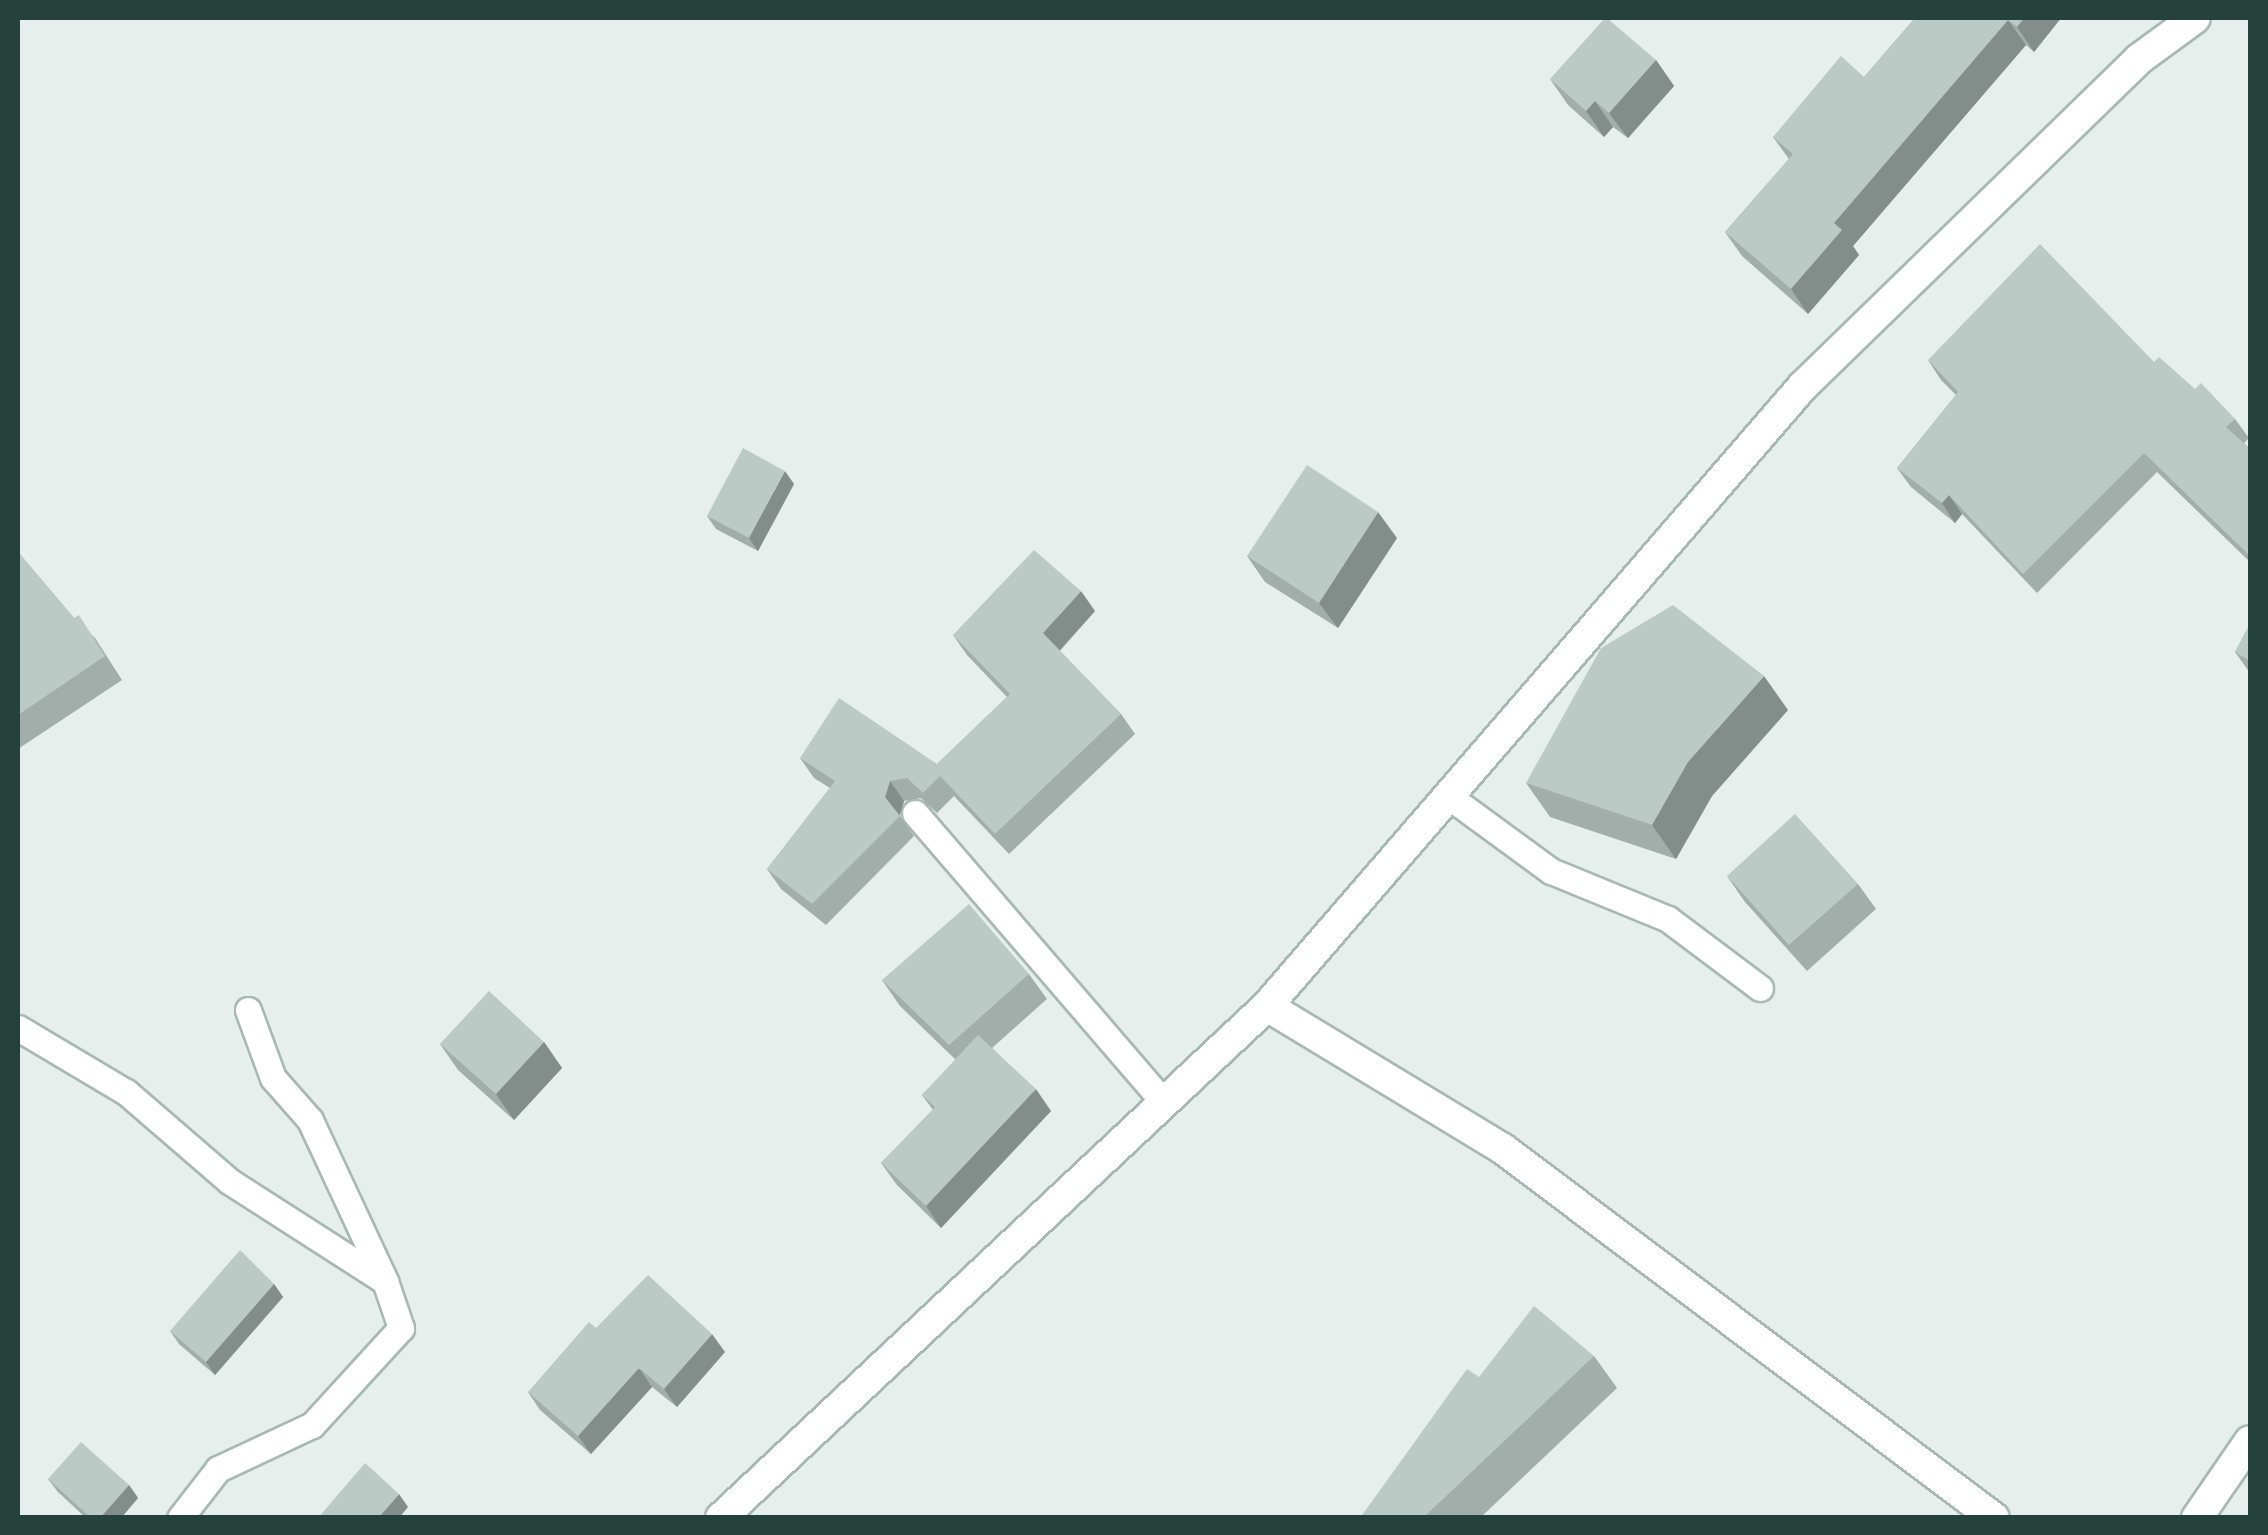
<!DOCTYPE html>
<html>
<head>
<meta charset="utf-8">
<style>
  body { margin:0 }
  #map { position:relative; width:2268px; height:1535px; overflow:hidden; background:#e6efeb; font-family:"Archivo Narrow",sans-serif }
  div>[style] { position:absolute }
  .roads { filter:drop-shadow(2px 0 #a8b8b2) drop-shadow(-2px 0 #a8b8b2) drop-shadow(0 2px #a8b8b2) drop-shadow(0 -2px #a8b8b2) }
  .service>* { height:25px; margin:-12.5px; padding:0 12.5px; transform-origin:12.5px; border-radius:12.5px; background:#fff }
  .minor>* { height:30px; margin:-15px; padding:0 15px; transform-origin:15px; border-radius:15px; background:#fff }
  .wall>* { inset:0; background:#a1aea9 }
  .shaded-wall>* { inset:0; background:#838d89 }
  .building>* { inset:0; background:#bbcac4 }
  span { translate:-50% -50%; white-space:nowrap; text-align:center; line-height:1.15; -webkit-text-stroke:8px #f7fbf9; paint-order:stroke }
  .frame { position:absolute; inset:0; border:20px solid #24423a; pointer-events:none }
</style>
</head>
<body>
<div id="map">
  <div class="roads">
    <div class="service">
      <div style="left:1447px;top:795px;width:129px;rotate:36.2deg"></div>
      <div style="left:1551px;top:871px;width:126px;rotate:22.3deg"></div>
      <div style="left:1668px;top:919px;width:115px;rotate:36.9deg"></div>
      <div style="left:915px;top:813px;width:380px;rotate:49.3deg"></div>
      <div style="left:248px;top:1010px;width:72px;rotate:69.8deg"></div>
      <div style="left:273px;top:1078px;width:56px;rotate:48.6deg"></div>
      <div style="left:310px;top:1120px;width:178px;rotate:65deg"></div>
      <div style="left:18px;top:1028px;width:126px;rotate:30.7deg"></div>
      <div style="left:126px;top:1092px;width:136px;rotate:40.8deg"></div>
      <div style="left:229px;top:1181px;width:185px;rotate:32.7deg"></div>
      <div style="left:385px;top:1281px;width:50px;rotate:71.2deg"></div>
      <div style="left:401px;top:1328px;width:132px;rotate:132.5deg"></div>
      <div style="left:312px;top:1425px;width:104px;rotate:154.9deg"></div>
      <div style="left:218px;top:1469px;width:62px;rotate:127.8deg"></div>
    </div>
    <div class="minor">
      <div style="left:1267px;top:1006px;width:276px;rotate:31.2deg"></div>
      <div style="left:1503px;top:1149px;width:614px;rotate:36.93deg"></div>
      <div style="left:721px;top:1518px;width:749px;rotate:-43.16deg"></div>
      <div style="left:1267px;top:1006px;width:820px;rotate:-49.16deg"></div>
      <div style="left:1803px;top:386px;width:469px;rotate:-44.2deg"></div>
      <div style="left:2139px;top:59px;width:69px;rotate:-36.2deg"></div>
      <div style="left:2197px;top:1518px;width:93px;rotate:-55.5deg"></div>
    </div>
  </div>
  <div class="wall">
    <div style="clip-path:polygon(1915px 18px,2061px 18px,2034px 52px,2026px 45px,1853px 246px,1859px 255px,1808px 314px,1742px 256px,1725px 232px,1789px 159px,1773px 137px,1864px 77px)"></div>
    <div style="clip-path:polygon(1656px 60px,1674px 86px,1628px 138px,1613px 127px,1604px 137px,1568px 105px,1550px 79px)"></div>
    <div style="clip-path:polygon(1928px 360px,2154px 362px,2235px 419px,2249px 438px,2244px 443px,2250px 449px,2250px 562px,2157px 472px,2037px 593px,1962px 514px,1955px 523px,1911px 487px,1897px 468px,1956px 395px,1941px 380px)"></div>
    <div style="clip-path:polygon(794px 484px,758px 551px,716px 529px,707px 516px)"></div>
    <div style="clip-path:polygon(1397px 538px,1338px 628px,1265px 582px,1247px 556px)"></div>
    <div style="clip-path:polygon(18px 552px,74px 618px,95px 638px,122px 680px,18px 749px)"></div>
    <div style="clip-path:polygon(1095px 611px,1060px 651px,1121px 714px,1135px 734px,1009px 854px,954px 796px,937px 813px,921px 798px,904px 801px,900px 816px,914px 836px,826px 925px,781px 889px,767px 869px,830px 788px,814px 778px,800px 758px,937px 764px,1007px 697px,967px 655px,953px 635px)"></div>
    <div style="clip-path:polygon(2250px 624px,2250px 673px,2235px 652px)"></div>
    <div style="clip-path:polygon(1788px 710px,1712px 796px,1676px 859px,1550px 817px,1526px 783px)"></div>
    <div style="clip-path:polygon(1727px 876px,1858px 884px,1876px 909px,1807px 971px,1745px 902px)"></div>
    <div style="clip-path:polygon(1029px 974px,1047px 999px,992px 1048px,1051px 1111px,941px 1228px,897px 1185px,881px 1163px,933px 1110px,922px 1095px,956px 1060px,900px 1006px,882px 980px)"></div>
    <div style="clip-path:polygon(544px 1042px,562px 1068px,514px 1120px,458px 1070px,440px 1044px)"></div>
    <div style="clip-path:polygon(274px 1284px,283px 1297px,215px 1375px,179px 1344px,170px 1331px)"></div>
    <div style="clip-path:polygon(725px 1352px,677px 1407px,652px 1387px,591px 1454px,540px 1410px,528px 1392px)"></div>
    <div style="clip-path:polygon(1594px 1356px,1617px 1388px,1480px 1518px,1360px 1518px,1479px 1377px)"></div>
    <div style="clip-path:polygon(48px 1479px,129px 1485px,138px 1498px,121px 1518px,86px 1518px,58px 1492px)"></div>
  </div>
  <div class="shaded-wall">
    <div style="clip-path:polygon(2024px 18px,2061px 18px,2034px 52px,2017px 27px)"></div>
    <div style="clip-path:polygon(2008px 20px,2026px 45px,1853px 246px,1859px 255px,1808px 314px,1791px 289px,1834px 223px)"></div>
    <div style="clip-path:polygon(1656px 60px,1674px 86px,1628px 138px,1609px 113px)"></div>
    <div style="clip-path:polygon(1595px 101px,1613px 127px,1604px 137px,1586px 111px)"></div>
    <div style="clip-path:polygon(785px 471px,794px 484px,758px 551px,749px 538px)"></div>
    <div style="clip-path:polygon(1949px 495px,1962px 514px,1955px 523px,1942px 503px)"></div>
    <div style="clip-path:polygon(1378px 512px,1397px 538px,1338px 628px,1319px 603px)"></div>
    <div style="clip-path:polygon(1081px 591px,1095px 611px,1057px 653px,1043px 633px)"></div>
    <div style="clip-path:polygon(1764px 676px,1788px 710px,1712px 796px,1676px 859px,1652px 825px,1688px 762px)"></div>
    <div style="clip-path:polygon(890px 781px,904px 801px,899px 817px,885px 797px)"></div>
    <div style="clip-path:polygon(544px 1042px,562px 1068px,514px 1120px,496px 1094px)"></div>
    <div style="clip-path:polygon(1036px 1089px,1051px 1111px,941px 1228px,926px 1206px)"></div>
    <div style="clip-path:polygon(274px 1284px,283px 1297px,215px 1375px,206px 1362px)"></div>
    <div style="clip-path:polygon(712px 1334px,725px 1352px,677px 1407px,664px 1389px)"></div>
    <div style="clip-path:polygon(639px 1368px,652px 1387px,591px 1454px,578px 1436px)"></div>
    <div style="clip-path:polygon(129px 1485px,138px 1498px,121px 1518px,100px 1518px)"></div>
    <div style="clip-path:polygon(399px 1494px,408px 1507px,399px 1518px,378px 1518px)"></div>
  </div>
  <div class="building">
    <div style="clip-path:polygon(1605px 18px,1607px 18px,1656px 60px,1609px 113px,1595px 101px,1586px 111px,1550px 79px)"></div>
    <div style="clip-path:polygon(1915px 18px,2024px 18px,2017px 27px,2008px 20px,1834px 223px,1842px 230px,1791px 289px,1725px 232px,1793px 154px,1773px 137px,1841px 56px,1864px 77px)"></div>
    <div style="clip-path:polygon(2040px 244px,2154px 362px,2159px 357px,2195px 389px,2201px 383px,2235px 419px,2226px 427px,2250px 449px,2250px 556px,2144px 453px,2023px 574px,1949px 495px,1942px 503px,1897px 468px,1958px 392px,1928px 360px)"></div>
    <div style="clip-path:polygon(743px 448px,785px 471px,749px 538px,707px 516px)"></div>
    <div style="clip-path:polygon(1307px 465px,1378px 512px,1319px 603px,1247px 556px)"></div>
    <div style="clip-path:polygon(1034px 550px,1081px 591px,1043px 633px,1121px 714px,995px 834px,940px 776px,923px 793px,907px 778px,890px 781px,885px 797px,900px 816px,812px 904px,767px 869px,835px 781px,800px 758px,839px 698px,937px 764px,1010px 694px,953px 635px)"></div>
    <div style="clip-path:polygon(18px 552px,74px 618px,79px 615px,105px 656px,18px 715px)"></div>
    <div style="clip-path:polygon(1673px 605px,1764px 676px,1688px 762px,1652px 825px,1526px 783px,1601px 648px)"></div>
    <div style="clip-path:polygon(2250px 624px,2250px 661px,2235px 652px)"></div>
    <div style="clip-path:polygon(1795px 814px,1858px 884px,1789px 945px,1727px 876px)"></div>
    <div style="clip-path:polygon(969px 904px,1029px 974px,949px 1045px,882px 980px)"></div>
    <div style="clip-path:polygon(489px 991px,544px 1042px,496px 1094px,440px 1044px)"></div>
    <div style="clip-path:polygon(978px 1035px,1036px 1089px,926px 1206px,881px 1163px,935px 1107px,922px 1095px)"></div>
    <div style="clip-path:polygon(240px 1250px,274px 1284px,206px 1362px,170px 1331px)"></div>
    <div style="clip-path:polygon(648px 1275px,712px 1334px,664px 1389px,639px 1368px,578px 1436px,528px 1392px,589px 1322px,596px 1328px)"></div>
    <div style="clip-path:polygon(1534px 1306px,1594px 1356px,1423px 1518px,1360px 1518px,1467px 1369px,1479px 1377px)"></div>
    <div style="clip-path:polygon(81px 1442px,129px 1485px,100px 1518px,91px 1518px,48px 1479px)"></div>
    <div style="clip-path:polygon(365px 1463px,399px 1494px,378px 1518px,318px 1518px)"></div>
  </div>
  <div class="frame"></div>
</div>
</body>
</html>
